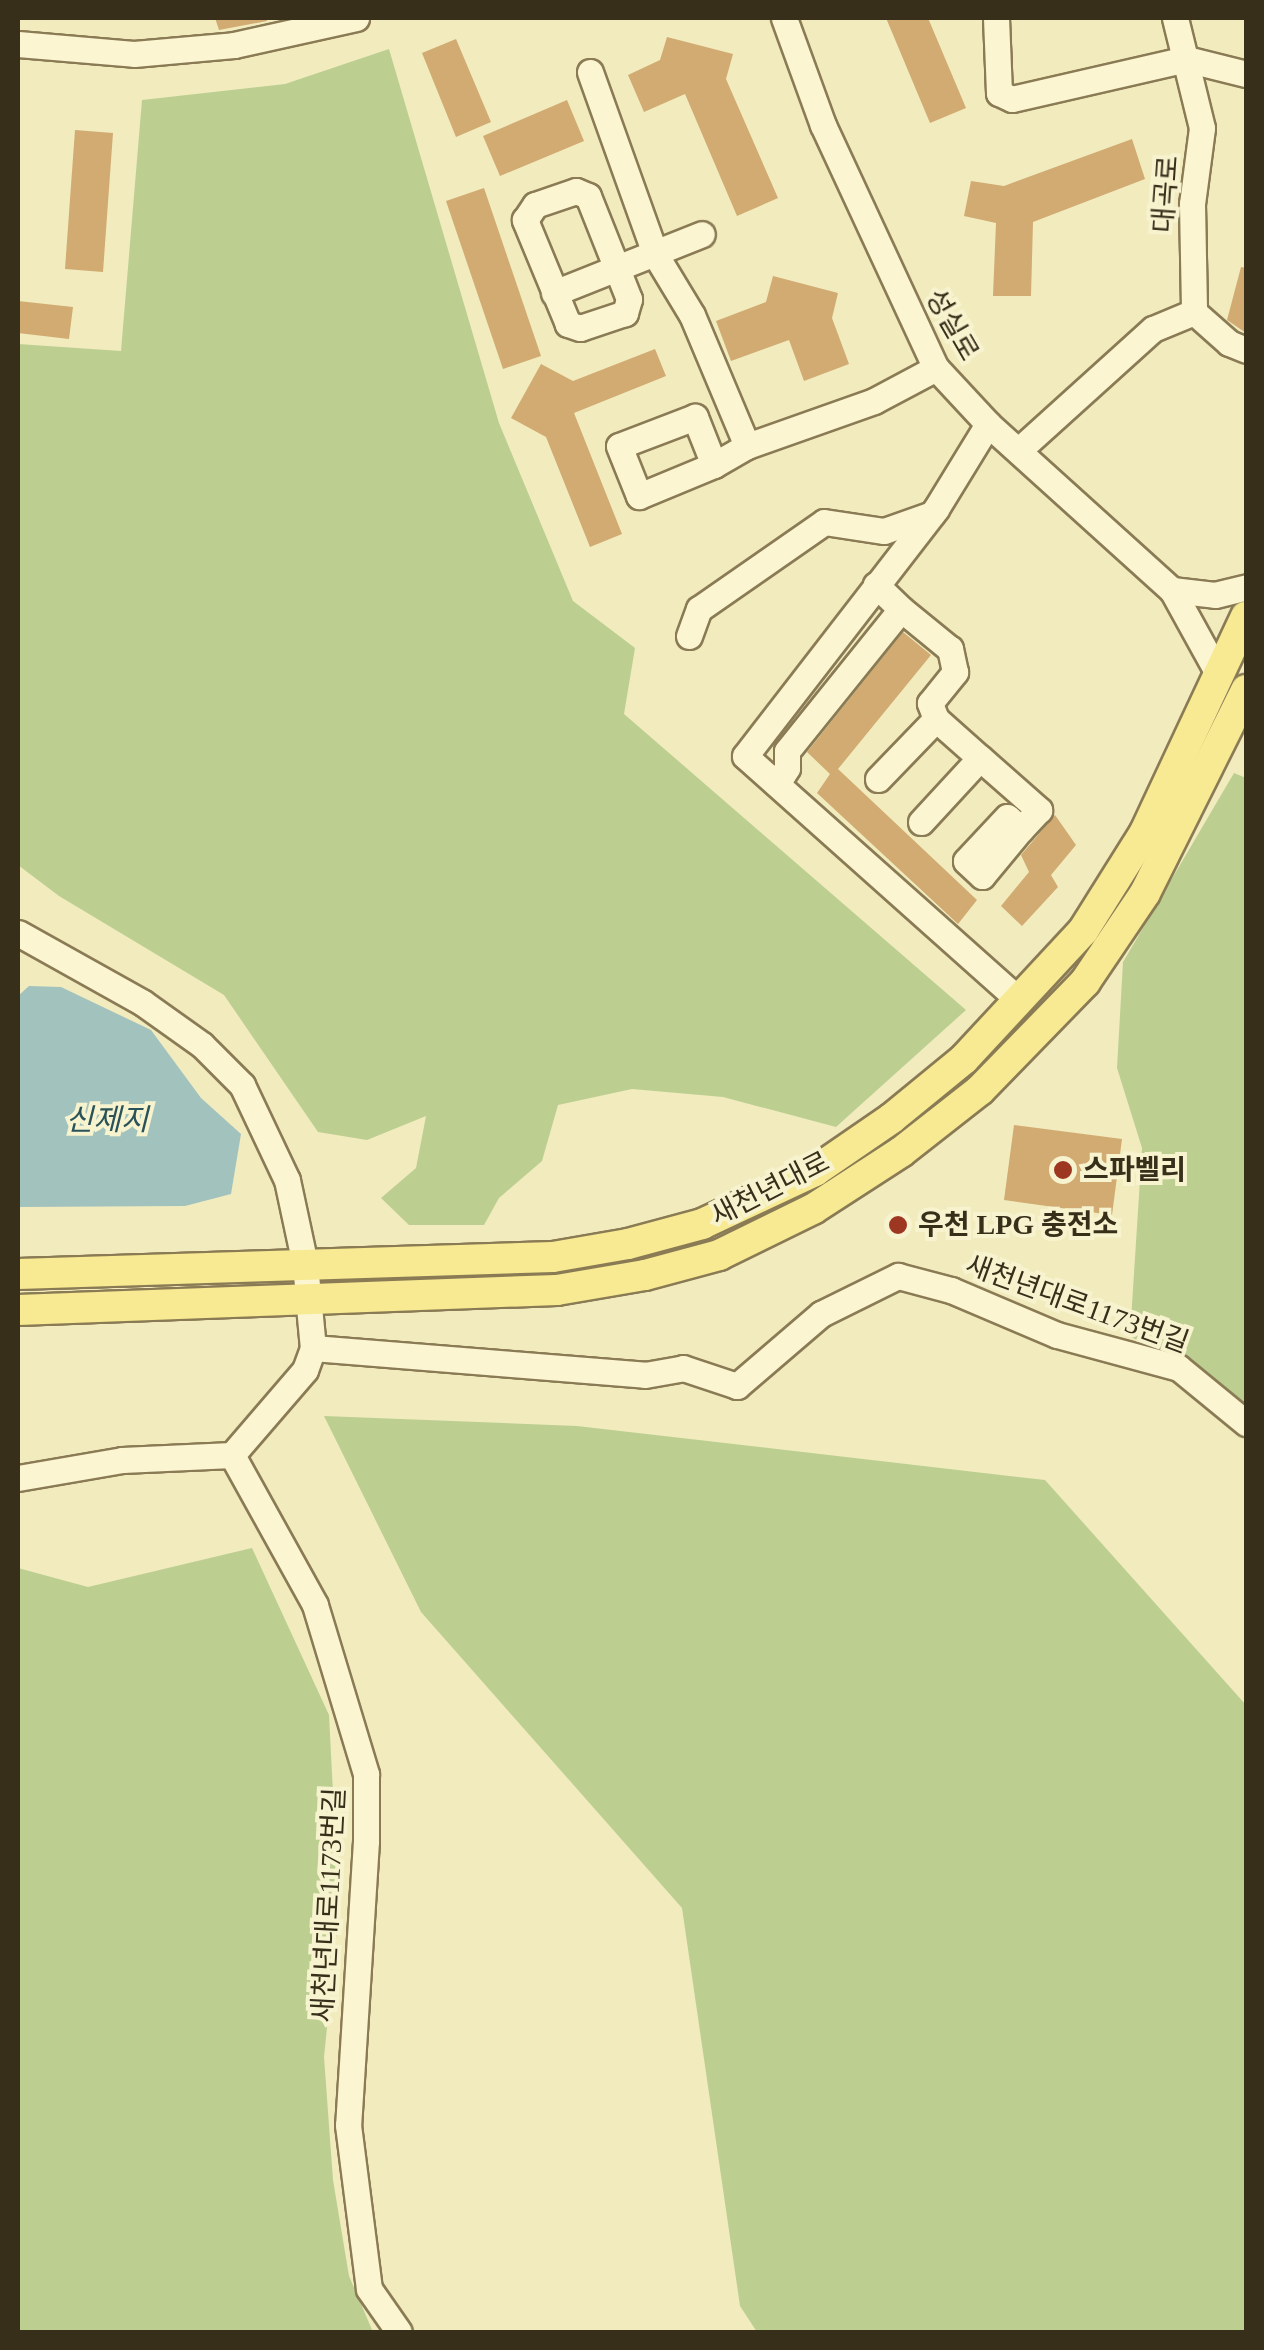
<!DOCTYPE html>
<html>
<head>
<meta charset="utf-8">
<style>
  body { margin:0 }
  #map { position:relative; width:1264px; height:2350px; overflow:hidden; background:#f1ebbe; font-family:"Times New Roman","Noto Sans KR",serif }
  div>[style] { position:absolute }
  .green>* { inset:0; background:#bccf91 }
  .water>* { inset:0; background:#a2c2be }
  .building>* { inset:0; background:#d1ab71 }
  .roads { filter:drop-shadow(2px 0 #8a7b55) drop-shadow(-2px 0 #8a7b55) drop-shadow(0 2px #8a7b55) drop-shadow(0 -2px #8a7b55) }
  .minor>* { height:25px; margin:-12.5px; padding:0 12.5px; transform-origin:12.5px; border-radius:12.5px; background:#fbf6d1 }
  .major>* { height:30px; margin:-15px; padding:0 15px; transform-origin:15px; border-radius:15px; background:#f7ea92 }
  .dots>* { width:28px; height:28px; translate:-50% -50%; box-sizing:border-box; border:5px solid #f7f3ce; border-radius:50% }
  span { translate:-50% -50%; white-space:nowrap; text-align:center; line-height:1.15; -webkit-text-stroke:8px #f7f3ce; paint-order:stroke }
  .street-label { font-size:28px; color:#382f1b }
  .poi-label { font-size:28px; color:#382f1b; font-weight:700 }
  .left { translate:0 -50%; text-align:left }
  .water-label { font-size:30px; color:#295359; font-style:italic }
  .frame { position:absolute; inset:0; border:20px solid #382f1b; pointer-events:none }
</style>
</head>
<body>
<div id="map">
  <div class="green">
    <div style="clip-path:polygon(389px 49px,499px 423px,573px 601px,635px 648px,624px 714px,966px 1010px,836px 1127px,723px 1097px,632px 1089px,558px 1105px,542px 1161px,499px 1198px,484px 1225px,409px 1225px,381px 1198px,416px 1168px,426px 1116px,367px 1140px,318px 1132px,224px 995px,59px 896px,18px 865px,18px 344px,121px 351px,142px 100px,285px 84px)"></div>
    <div style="clip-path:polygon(1234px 773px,1246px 778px,1246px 1405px,1130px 1336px,1142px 1148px,1117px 1068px,1123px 962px)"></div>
    <div style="clip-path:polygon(324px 1416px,577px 1426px,1045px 1480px,1246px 1705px,1246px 2332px,757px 2332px,740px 2306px,682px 1908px,421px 1612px)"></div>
    <div style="clip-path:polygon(252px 1548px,329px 1715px,339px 1909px,324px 2057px,333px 2180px,349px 2276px,373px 2332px,18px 2332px,18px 1568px,88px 1587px)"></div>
  </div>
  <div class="water">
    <div style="clip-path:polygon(29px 986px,61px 987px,151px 1030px,201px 1098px,241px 1134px,231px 1194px,185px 1206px,18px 1207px,18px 996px)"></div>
  </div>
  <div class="building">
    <div style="clip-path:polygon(215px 18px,266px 18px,267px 21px,219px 30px)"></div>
    <div style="clip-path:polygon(886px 18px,928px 18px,966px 108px,930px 123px)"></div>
    <div style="clip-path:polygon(667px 37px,733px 54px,726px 79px,778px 198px,737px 216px,685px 94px,644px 112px,628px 75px,660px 60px)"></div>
    <div style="clip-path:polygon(456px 39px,491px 122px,456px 137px,422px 53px)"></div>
    <div style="clip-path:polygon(567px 100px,584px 141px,500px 176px,483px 136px)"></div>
    <div style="clip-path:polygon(75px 130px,113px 133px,103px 272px,65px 269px)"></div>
    <div style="clip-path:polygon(1132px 139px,1145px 179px,1033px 222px,1031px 296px,993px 296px,996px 223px,964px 216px,971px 181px,1004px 186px)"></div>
    <div style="clip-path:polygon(484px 188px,541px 356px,503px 369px,446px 201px)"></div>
    <div style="clip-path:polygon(1241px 267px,1246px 268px,1246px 333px,1227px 320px)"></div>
    <div style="clip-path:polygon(773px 276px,838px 293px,832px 318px,849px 364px,804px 381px,789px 340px,731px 361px,716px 321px,766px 302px)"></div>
    <div style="clip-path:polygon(18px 301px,73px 307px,69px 339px,18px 333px)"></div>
    <div style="clip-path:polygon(655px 349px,666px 376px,574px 413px,622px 534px,590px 547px,546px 437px,511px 418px,541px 364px,573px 381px)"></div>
    <div style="clip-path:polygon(903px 632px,931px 655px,838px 769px,977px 900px,958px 924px,817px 793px,830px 774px,807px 752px)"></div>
    <div style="clip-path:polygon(1055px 815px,1076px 845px,1051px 875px,1058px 887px,1022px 926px,1001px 906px,1029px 872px,1021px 855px)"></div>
    <div style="clip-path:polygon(1014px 1125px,1122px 1139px,1112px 1215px,1004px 1200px)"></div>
  </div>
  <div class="roads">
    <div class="minor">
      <div style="left:784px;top:18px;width:114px;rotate:70deg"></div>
      <div style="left:823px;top:125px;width:268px;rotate:65.1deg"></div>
      <div style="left:936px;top:368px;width:76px;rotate:47.1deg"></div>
      <div style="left:988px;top:424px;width:248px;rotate:42.1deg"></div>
      <div style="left:1172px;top:590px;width:97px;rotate:61.1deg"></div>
      <div style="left:996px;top:18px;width:75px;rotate:87.7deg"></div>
      <div style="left:999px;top:93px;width:14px;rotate:25deg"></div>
      <div style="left:1012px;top:99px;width:179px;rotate:-12.9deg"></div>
      <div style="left:1186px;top:59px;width:62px;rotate:14deg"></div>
      <div style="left:1175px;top:18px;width:113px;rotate:76.2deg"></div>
      <div style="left:1202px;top:128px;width:77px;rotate:97.5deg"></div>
      <div style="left:1192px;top:204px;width:108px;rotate:88.9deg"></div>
      <div style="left:1194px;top:312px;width:47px;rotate:41.5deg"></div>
      <div style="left:1229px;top:343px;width:18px;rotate:22deg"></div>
      <div style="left:18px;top:44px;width:116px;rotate:4.9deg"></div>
      <div style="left:134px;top:54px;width:100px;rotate:-5.1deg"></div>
      <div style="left:234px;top:45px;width:125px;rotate:-12.5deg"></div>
      <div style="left:590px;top:72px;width:193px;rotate:70.3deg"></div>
      <div style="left:655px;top:254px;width:71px;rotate:58.8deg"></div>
      <div style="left:692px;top:315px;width:142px;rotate:67.2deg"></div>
      <div style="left:576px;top:191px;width:13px;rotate:23deg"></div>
      <div style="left:588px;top:196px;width:111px;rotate:68.3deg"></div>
      <div style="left:629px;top:299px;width:15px;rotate:106deg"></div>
      <div style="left:625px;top:313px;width:47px;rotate:161.6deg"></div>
      <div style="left:580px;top:328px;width:13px;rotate:-162deg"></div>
      <div style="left:568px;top:324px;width:113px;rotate:-112.5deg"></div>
      <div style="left:525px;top:220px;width:18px;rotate:-56deg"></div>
      <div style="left:535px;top:205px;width:43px;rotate:-18.9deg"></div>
      <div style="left:554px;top:293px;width:159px;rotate:-21.7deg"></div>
      <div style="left:988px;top:424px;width:100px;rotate:121.5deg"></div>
      <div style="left:936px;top:509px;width:312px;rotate:127.7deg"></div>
      <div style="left:745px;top:756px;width:368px;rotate:41.7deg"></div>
      <div style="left:1020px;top:449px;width:179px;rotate:-42.1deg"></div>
      <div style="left:1153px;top:329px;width:44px;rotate:-22.5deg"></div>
      <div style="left:714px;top:465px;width:52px;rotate:-111.6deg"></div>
      <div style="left:695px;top:417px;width:81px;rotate:159.1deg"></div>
      <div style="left:619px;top:446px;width:54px;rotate:68.2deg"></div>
      <div style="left:639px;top:496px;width:81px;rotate:-22.5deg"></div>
      <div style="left:714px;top:465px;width:38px;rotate:-30deg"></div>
      <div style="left:747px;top:446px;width:135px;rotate:-19.5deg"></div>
      <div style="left:874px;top:401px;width:70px;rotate:-28deg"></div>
      <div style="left:1172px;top:590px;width:43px;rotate:6.6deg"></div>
      <div style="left:1215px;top:595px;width:32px;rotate:-14deg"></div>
      <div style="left:689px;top:636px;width:29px;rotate:-70deg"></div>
      <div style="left:699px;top:609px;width:152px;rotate:-34.8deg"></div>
      <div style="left:824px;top:522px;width:61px;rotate:8.5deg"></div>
      <div style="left:884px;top:531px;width:51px;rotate:-19.5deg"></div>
      <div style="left:980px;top:758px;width:79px;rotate:41.4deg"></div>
      <div style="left:1039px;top:810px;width:26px;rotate:133deg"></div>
      <div style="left:1021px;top:829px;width:18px;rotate:-139deg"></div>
      <div style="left:1007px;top:817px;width:60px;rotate:133deg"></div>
      <div style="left:966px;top:861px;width:22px;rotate:43deg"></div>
      <div style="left:982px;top:876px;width:61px;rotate:-50.3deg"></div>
      <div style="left:878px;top:779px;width:83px;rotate:-46deg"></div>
      <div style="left:936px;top:719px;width:17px;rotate:-111deg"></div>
      <div style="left:930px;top:703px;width:40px;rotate:-51deg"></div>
      <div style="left:955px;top:672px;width:24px;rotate:-102deg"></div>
      <div style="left:950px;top:649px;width:63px;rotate:-140.8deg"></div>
      <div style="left:777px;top:784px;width:19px;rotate:-58deg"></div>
      <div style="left:787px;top:768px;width:17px;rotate:-90deg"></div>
      <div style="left:787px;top:751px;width:182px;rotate:-51.2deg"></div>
      <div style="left:901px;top:609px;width:35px;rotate:-136deg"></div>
      <div style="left:921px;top:822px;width:87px;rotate:-47.3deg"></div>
      <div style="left:980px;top:758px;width:59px;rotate:-138.4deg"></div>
      <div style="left:18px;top:933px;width:143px;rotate:29.2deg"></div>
      <div style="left:143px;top:1003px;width:72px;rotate:35.4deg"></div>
      <div style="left:202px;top:1045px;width:57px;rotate:45deg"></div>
      <div style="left:242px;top:1085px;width:105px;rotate:64.7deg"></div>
      <div style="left:287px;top:1180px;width:86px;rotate:77.9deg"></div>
      <div style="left:305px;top:1264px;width:84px;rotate:84.6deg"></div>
      <div style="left:313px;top:1348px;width:333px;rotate:4.6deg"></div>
      <div style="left:645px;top:1375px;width:39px;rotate:-10deg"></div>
      <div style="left:683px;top:1368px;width:57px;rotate:18.4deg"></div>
      <div style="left:737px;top:1386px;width:111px;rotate:-40.6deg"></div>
      <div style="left:821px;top:1314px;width:86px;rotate:-26.3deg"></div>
      <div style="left:898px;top:1276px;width:55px;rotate:14.8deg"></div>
      <div style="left:951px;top:1290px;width:115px;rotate:23deg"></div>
      <div style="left:1057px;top:1335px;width:126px;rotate:15.1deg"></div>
      <div style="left:1179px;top:1368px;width:87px;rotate:39.4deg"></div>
      <div style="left:313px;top:1348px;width:23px;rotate:110deg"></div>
      <div style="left:305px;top:1370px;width:112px;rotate:130.7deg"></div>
      <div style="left:232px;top:1455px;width:171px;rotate:61deg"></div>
      <div style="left:315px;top:1605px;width:177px;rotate:73.2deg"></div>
      <div style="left:366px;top:1774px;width:67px;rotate:90deg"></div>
      <div style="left:366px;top:1841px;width:285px;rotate:93.6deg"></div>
      <div style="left:348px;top:2125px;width:165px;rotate:82.7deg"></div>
      <div style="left:369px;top:2289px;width:52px;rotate:55.1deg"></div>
      <div style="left:18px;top:1478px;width:106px;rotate:-9.8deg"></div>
      <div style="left:122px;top:1460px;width:110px;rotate:-2.6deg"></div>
    </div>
    <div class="major">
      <div style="left:18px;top:1274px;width:535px;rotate:-1.82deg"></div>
      <div style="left:553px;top:1257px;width:76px;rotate:-9.8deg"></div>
      <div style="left:628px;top:1244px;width:77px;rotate:-15.1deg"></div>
      <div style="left:702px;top:1224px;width:125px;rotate:-25.1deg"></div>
      <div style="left:815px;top:1171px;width:93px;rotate:-34.5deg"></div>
      <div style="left:892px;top:1118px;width:93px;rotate:-39.3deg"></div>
      <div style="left:964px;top:1059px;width:175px;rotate:-47.1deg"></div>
      <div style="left:1083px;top:931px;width:117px;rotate:-57.9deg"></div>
      <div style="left:1145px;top:832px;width:238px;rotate:-64.9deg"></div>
      <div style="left:18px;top:1310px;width:539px;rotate:-2.13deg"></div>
      <div style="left:557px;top:1290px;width:89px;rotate:-9.7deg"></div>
      <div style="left:645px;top:1275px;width:77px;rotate:-15.1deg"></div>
      <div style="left:719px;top:1255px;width:105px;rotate:-26.1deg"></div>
      <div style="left:813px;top:1209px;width:105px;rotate:-32.9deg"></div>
      <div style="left:901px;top:1152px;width:100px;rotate:-38.1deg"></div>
      <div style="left:980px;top:1090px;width:151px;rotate:-45.8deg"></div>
      <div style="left:1085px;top:982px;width:107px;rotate:-56deg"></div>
      <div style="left:1145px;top:893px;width:227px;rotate:-63.5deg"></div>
    </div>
  </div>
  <div class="dots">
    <div style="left:1063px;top:1170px;background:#9d3722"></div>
    <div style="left:898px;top:1225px;background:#9d3722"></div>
  </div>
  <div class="street-label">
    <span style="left:1166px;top:194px;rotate:-86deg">대곡로</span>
    <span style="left:952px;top:325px;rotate:60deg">성실로</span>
    <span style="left:770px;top:1189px;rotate:-27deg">새천년대로</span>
    <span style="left:1077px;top:1304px;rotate:20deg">새천년대로1173번길</span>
    <span style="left:329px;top:1905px;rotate:-87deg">새천년대로1173번길</span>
  </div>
  <div class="poi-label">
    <span class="left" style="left:1083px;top:1170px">스파벨리</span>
    <span class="left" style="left:918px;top:1225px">우천 LPG 충전소</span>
  </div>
  <div class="water-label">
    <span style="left:107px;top:1120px">신제지</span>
  </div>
  <div class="frame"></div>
</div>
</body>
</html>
